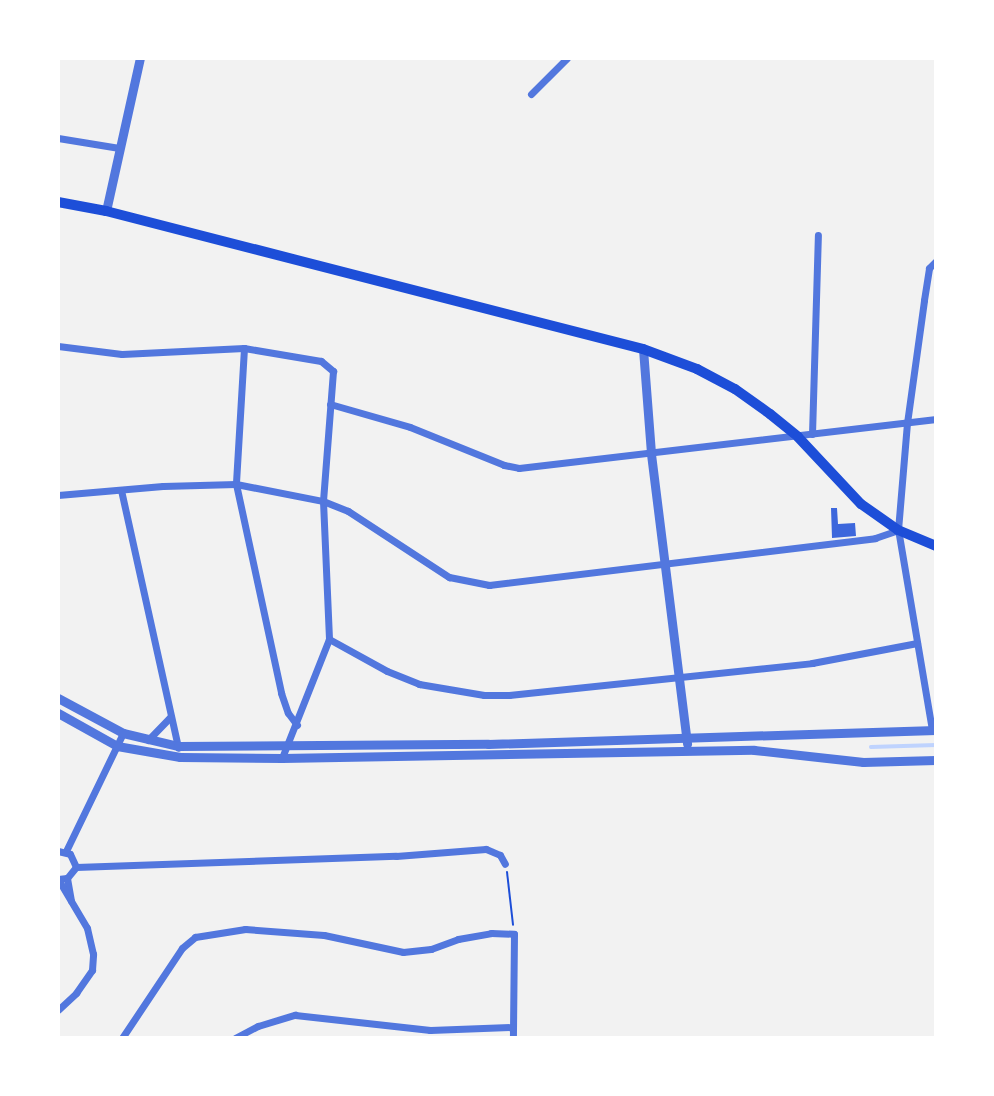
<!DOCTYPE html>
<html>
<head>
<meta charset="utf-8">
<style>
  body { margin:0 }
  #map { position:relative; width:994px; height:1096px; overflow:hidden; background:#f2f2f2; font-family:Helvetica,sans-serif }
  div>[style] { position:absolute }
  .stream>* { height:3.5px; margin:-1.75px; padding:0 1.75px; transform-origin:1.75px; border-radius:1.75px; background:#bfd3fe }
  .building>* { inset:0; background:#3d67dc }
  .path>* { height:2px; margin:-1px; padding:0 1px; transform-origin:1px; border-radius:1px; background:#1d4ed8 }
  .minor>* { height:7px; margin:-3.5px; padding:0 3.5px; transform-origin:3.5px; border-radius:3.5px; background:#5277de }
  .tertiary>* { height:9px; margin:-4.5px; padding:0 4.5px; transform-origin:4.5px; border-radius:4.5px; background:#5277de }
  .secondary>* { height:10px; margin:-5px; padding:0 5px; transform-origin:5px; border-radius:5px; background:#1d4ed8 }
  span { translate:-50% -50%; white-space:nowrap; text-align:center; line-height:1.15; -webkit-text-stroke:5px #fff; paint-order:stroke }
  .frame { position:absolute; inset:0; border:60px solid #fff; pointer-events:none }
</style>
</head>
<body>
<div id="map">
  <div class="stream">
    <div style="left:871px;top:747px;width:65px;rotate:-1.8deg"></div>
  </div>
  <div class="building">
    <div style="clip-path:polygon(831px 508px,837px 508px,838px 524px,855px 523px,856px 536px,832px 538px)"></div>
  </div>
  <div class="path">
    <div style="left:507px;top:872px;width:53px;rotate:83.5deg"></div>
  </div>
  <div class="minor">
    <div style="left:531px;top:94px;width:51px;rotate:-45deg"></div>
    <div style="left:58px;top:138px;width:62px;rotate:9.3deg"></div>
    <div style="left:58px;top:346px;width:64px;rotate:7.1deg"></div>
    <div style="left:122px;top:354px;width:122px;rotate:-2.8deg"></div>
    <div style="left:244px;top:348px;width:78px;rotate:9.6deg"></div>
    <div style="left:321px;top:361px;width:16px;rotate:40deg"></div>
    <div style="left:333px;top:371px;width:130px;rotate:94.4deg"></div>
    <div style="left:323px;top:501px;width:138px;rotate:87.5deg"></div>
    <div style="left:329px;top:639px;width:128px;rotate:111.6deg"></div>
    <div style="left:244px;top:348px;width:136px;rotate:93.4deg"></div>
    <div style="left:236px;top:484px;width:214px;rotate:77.8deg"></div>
    <div style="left:281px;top:693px;width:21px;rotate:71deg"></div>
    <div style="left:288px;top:713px;width:15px;rotate:53deg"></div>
    <div style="left:330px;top:404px;width:83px;rotate:16deg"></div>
    <div style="left:410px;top:427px;width:101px;rotate:22deg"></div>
    <div style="left:504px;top:465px;width:15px;rotate:11deg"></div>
    <div style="left:519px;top:468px;width:420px;rotate:-6.7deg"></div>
    <div style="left:812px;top:434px;width:199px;rotate:-88.3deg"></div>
    <div style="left:121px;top:490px;width:264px;rotate:77.5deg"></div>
    <div style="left:58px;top:495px;width:105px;rotate:-4.9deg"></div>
    <div style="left:163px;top:486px;width:73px;rotate:-1.6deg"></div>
    <div style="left:236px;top:484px;width:89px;rotate:11.1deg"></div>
    <div style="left:323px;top:501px;width:27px;rotate:22deg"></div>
    <div style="left:348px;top:511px;width:121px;rotate:33.2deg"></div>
    <div style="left:449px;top:577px;width:41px;rotate:11.3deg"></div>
    <div style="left:489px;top:585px;width:389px;rotate:-6.9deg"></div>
    <div style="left:875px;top:538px;width:24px;rotate:-19deg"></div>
    <div style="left:329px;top:639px;width:66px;rotate:28.9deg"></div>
    <div style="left:387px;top:671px;width:35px;rotate:22deg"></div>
    <div style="left:419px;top:684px;width:66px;rotate:9.6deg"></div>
    <div style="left:484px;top:695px;width:25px"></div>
    <div style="left:509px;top:695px;width:305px;rotate:-6deg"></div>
    <div style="left:812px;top:663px;width:107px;rotate:-10.8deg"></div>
    <div style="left:932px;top:730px;width:203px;rotate:-99.6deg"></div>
    <div style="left:898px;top:530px;width:107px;rotate:-85.2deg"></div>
    <div style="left:907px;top:423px;width:124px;rotate:-82.1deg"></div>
    <div style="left:924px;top:300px;width:32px;rotate:-81deg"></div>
    <div style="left:929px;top:268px;width:10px;rotate:-45deg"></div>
    <div style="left:148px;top:740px;width:32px;rotate:-46deg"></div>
    <div style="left:58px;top:851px;width:12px;rotate:14deg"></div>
    <div style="left:70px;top:854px;width:14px;rotate:65deg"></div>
    <div style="left:76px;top:867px;width:14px;rotate:129deg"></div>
    <div style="left:67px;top:878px;width:9px;rotate:174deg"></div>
    <div style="left:66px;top:851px;width:131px;rotate:-64.2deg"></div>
    <div style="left:76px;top:867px;width:320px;rotate:-2deg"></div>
    <div style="left:396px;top:856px;width:90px;rotate:-4.4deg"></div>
    <div style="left:486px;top:849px;width:15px;rotate:23deg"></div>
    <div style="left:500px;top:855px;width:10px;rotate:61deg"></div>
    <div style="left:67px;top:878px;width:23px;rotate:80deg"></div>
    <div style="left:58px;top:1010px;width:25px;rotate:-43deg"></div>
    <div style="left:76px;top:993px;width:28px;rotate:-55deg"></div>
    <div style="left:92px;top:970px;width:16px;rotate:-86deg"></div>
    <div style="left:93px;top:954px;width:27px;rotate:-103deg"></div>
    <div style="left:87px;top:928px;width:57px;rotate:-120.6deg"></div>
    <div style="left:122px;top:1038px;width:108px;rotate:-56.3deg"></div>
    <div style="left:182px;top:948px;width:17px;rotate:-40deg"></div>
    <div style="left:195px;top:937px;width:51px;rotate:-9.1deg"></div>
    <div style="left:245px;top:929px;width:79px;rotate:4.3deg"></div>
    <div style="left:324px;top:935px;width:81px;rotate:12.1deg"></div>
    <div style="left:403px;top:952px;width:28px;rotate:-6deg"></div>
    <div style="left:431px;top:949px;width:29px;rotate:-20deg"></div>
    <div style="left:458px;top:939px;width:34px;rotate:-10deg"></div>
    <div style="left:491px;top:933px;width:23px;rotate:2deg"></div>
    <div style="left:514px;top:934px;width:104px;rotate:90.6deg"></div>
    <div style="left:235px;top:1038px;width:26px;rotate:-28deg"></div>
    <div style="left:258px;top:1026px;width:39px;rotate:-17deg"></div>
    <div style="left:295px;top:1015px;width:136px;rotate:6.3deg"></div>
    <div style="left:430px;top:1030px;width:83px;rotate:-2.1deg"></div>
  </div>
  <div class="tertiary">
    <div style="left:106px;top:211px;width:157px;rotate:-77.5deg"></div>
    <div style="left:643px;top:349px;width:105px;rotate:85.6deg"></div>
    <div style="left:651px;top:454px;width:292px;rotate:82.9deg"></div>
    <div style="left:58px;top:698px;width:74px;rotate:28.3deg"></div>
    <div style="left:123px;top:733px;width:57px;rotate:13.3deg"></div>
    <div style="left:178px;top:746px;width:310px;rotate:-0.4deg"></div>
    <div style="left:488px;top:744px;width:448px;rotate:-1.8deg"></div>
    <div style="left:58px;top:713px;width:68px;rotate:29.2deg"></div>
    <div style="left:117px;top:746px;width:64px;rotate:9.9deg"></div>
    <div style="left:180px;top:757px;width:102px;rotate:0.6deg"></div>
    <div style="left:282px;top:758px;width:472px;rotate:-1deg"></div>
    <div style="left:754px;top:750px;width:110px;rotate:6.3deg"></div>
    <div style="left:863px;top:762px;width:73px;rotate:-1.6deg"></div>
  </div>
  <div class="secondary">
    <div style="left:58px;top:202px;width:49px;rotate:10.6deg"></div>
    <div style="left:106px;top:211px;width:554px;rotate:14.41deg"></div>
    <div style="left:643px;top:349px;width:58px;rotate:20.3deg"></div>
    <div style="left:697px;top:369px;width:43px;rotate:27.8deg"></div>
    <div style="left:735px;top:389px;width:43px;rotate:35.5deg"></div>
    <div style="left:770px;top:414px;width:36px;rotate:39deg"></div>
    <div style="left:798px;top:437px;width:92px;rotate:46.8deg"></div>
    <div style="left:861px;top:504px;width:45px;rotate:35.1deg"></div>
    <div style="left:898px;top:530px;width:41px;rotate:22.8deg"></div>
  </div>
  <div class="frame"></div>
</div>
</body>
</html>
